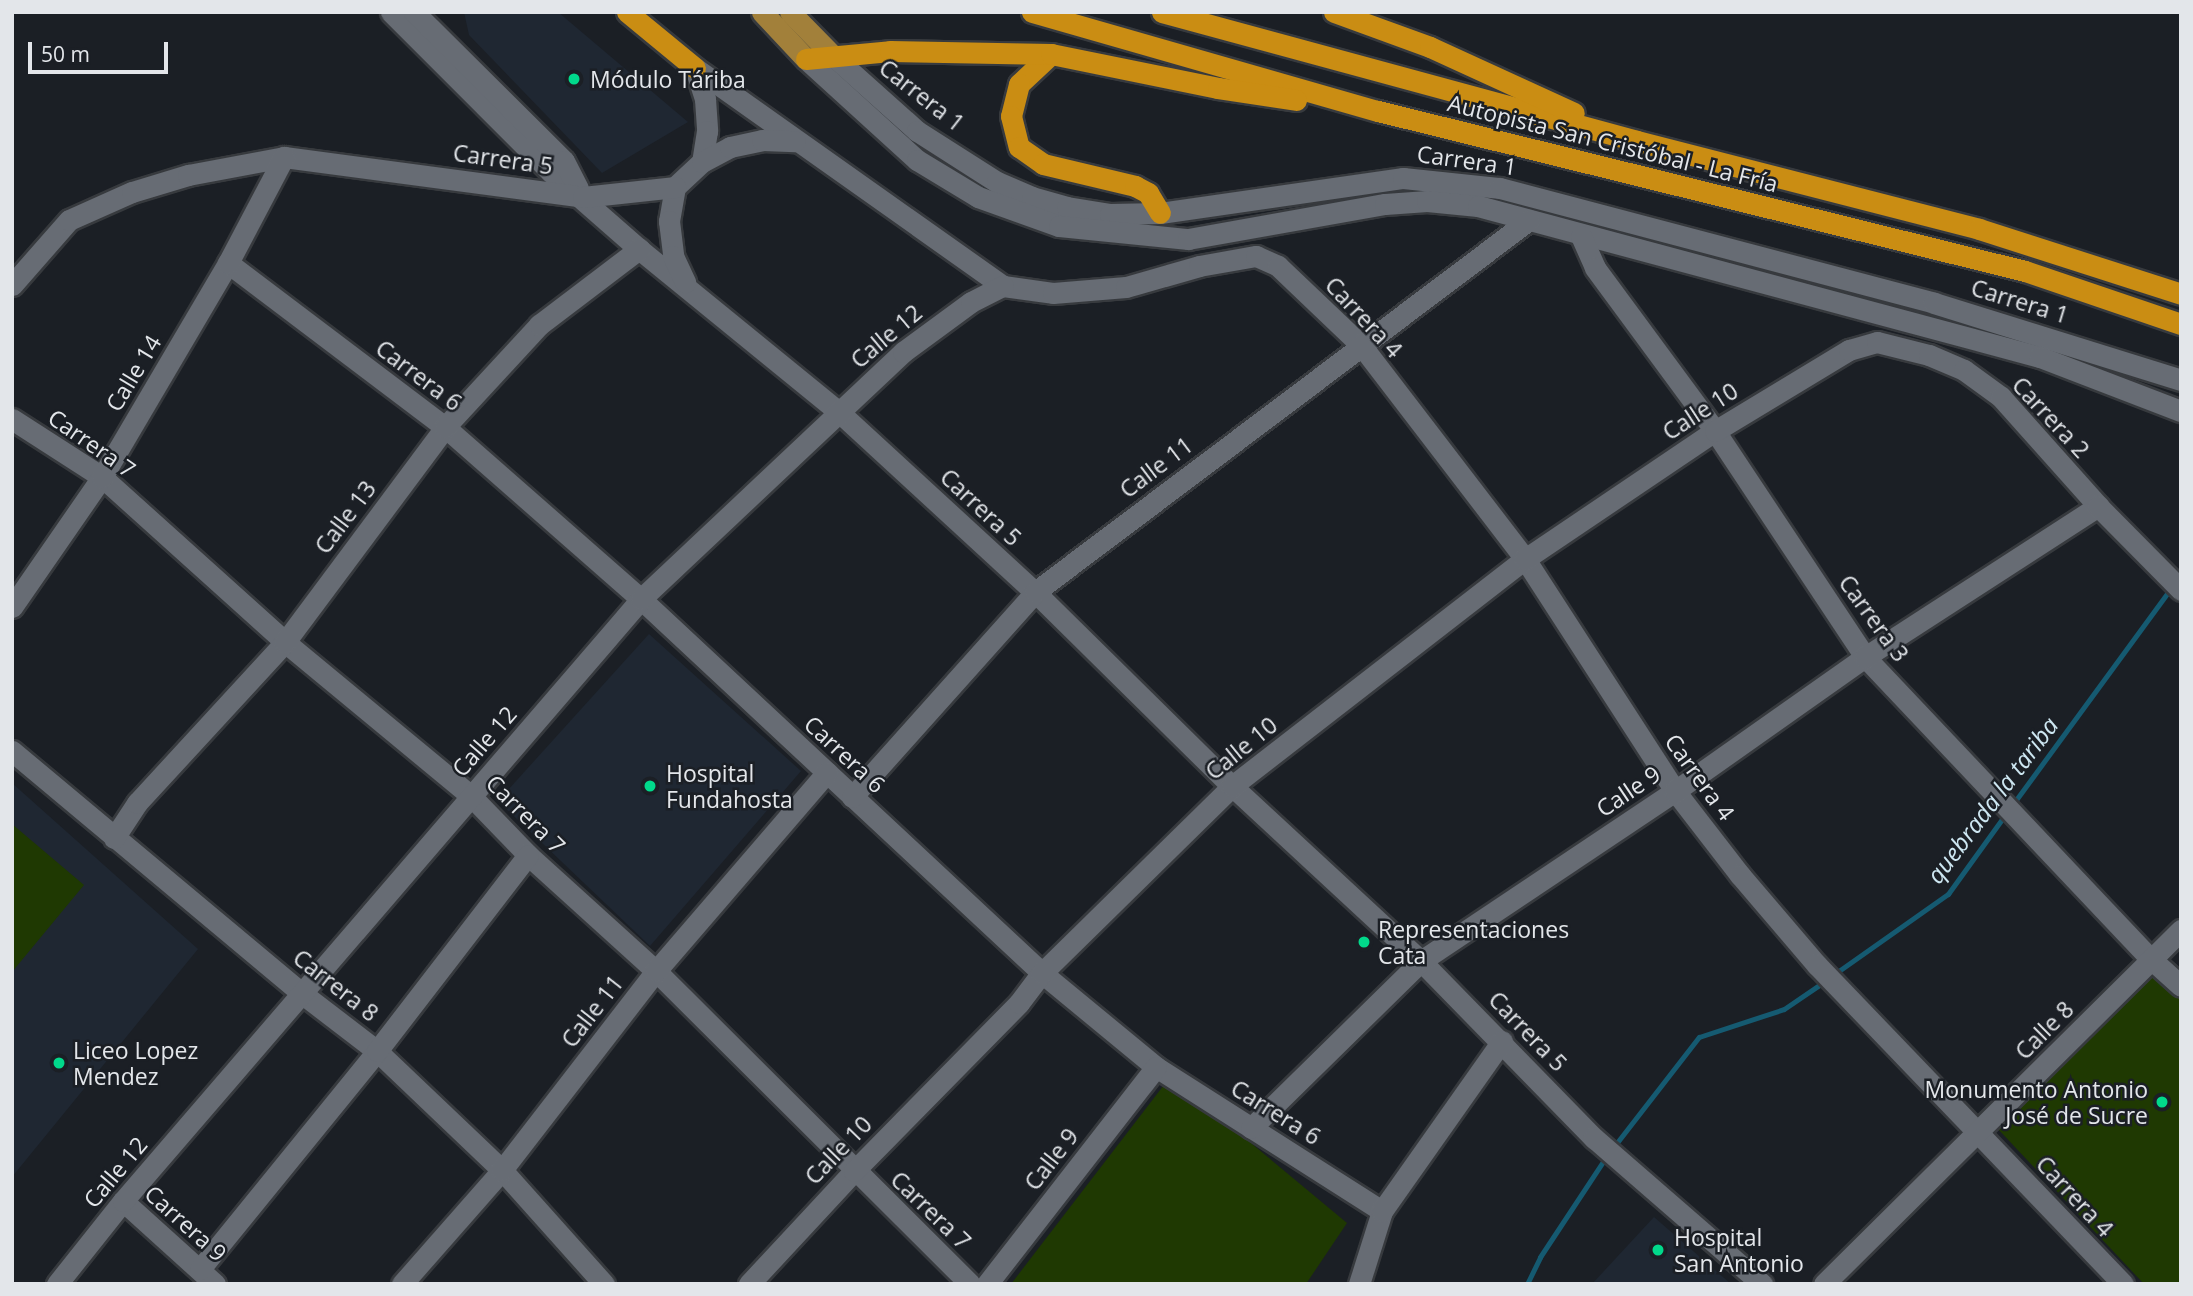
<!DOCTYPE html>
<html>
<head>
<meta charset="utf-8">
<style>
  body { margin:0 }
  #map { position:relative; width:2193px; height:1296px; overflow:hidden; background:#1b1f25; font-family:"Open Sans",sans-serif }
  div>[style] { position:absolute }
  .built>* { inset:0; background:#1f2732 }
  .green>* { inset:0; background:#1f3902 }
  .stream>* { height:5px; margin:-2.5px; padding:0 2.5px; transform-origin:2.5px; border-radius:2.5px; background:#155a71 }
  .roads { filter:drop-shadow(2px 0 #373a3e) drop-shadow(-2px 0 #373a3e) drop-shadow(0 2px #373a3e) drop-shadow(0 -2px #373a3e) }
  .minor>* { height:21px; margin:-10.5px; padding:0 10.5px; transform-origin:10.5px; border-radius:10.5px; background:#676c74 }
  .major>* { height:21px; margin:-10.5px; padding:0 10.5px; transform-origin:10.5px; border-radius:10.5px; background:#a2803a }
  .highway>* { height:21px; margin:-10.5px; padding:0 10.5px; transform-origin:10.5px; border-radius:10.5px; background:#ca8d13 }
  .dots>* { width:19px; height:19px; translate:-50% -50%; box-sizing:border-box; border:4px solid #1b1f25; border-radius:50% }
  span { translate:-50% -50%; white-space:nowrap; text-align:center; line-height:1.15; -webkit-text-stroke:5px #1b1f25; paint-order:stroke }
  .poi-label { font-size:23px; color:#e3e6ea }
  .left { translate:0 -50%; text-align:left }
  .right { translate:-100% -50%; text-align:right }
  .street-label { font-size:23px; color:#e3e6ea }
  .water-label { font-size:24px; color:#cee7f2; font-style:italic }
  .frame { position:absolute; inset:0; border:14px solid #e3e6ea; pointer-events:none }
  .scale { position:absolute; left:28px; top:42px; width:140px; height:32px; box-sizing:border-box; border:4px solid #e3e6ea; border-top:0; padding-left:9px; font-size:21px; line-height:24px; white-space:nowrap; color:#e3e6ea; -webkit-text-stroke:5px #1b1f25; paint-order:stroke }
</style>
</head>
<body>
<div id="map">
  <div class="built">
    <div style="clip-path:polygon(464px 12px,558px 12px,688px 122px,602px 173px,469px 35px)"></div>
    <div style="clip-path:polygon(649px 634px,801px 771px,650px 946px,498px 801px)"></div>
    <div style="clip-path:polygon(12px 783px,198px 949px,12px 1177px)"></div>
    <div style="clip-path:polygon(1654px 1217px,1731px 1284px,1592px 1284px)"></div>
  </div>
  <div class="green">
    <div style="clip-path:polygon(12px 824px,84px 885px,12px 972px)"></div>
    <div style="clip-path:polygon(2156px 972px,2181px 996px,2181px 1284px,2144px 1284px,1998px 1129px)"></div>
    <div style="clip-path:polygon(1167px 1081px,1240px 1134px,1347px 1223px,1306px 1284px,1011px 1284px)"></div>
  </div>
  <div class="stream">
    <div style="left:2013px;top:804px;width:263px;rotate:-53.8deg"></div>
    <div style="left:1833px;top:975px;width:141px;rotate:-35.2deg"></div>
    <div style="left:1948px;top:894px;width:97px;rotate:-54.2deg"></div>
    <div style="left:1612px;top:1149px;width:142px;rotate:-52.2deg"></div>
    <div style="left:1699px;top:1037px;width:89px;rotate:-18.2deg"></div>
    <div style="left:1784px;top:1009px;width:50px;rotate:-34.3deg"></div>
    <div style="left:1527px;top:1284px;width:30px;rotate:-64deg"></div>
    <div style="left:1540px;top:1257px;width:120px;rotate:-56.6deg"></div>
  </div>
  <div class="roads">
    <div class="minor">
      <div style="left:391px;top:12px;width:226px;rotate:45deg"></div>
      <div style="left:551px;top:172px;width:117px;rotate:41.2deg"></div>
      <div style="left:639px;top:249px;width:258px;rotate:39.2deg"></div>
      <div style="left:839px;top:412px;width:266px;rotate:42.6deg"></div>
      <div style="left:1035px;top:592px;width:276px;rotate:44.6deg"></div>
      <div style="left:1232px;top:786px;width:258px;rotate:42.8deg"></div>
      <div style="left:1421px;top:961px;width:248px;rotate:45.7deg"></div>
      <div style="left:1594px;top:1138px;width:223px;rotate:41deg"></div>
      <div style="left:414px;top:12px;width:211px;rotate:44.8deg"></div>
      <div style="left:564px;top:161px;width:31px;rotate:63deg"></div>
      <div style="left:832px;top:55px;width:114px;rotate:41.8deg"></div>
      <div style="left:917px;top:131px;width:95px;rotate:32.5deg"></div>
      <div style="left:997px;top:182px;width:38px;rotate:23deg"></div>
      <div style="left:1032px;top:197px;width:36px;rotate:16deg"></div>
      <div style="left:1067px;top:207px;width:44px;rotate:9.2deg"></div>
      <div style="left:1110px;top:214px;width:50px;rotate:-1.1deg"></div>
      <div style="left:1160px;top:213px;width:246px;rotate:-8.2deg"></div>
      <div style="left:1403px;top:178px;width:98px;rotate:5.9deg"></div>
      <div style="left:1500px;top:188px;width:449px;rotate:14.8deg"></div>
      <div style="left:1934px;top:303px;width:259px;rotate:17.3deg"></div>
      <div style="left:806px;top:59px;width:150px;rotate:42.3deg"></div>
      <div style="left:917px;top:160px;width:71px;rotate:31.2deg"></div>
      <div style="left:978px;top:197px;width:86px;rotate:19.7deg"></div>
      <div style="left:1059px;top:226px;width:130px;rotate:5.8deg"></div>
      <div style="left:1188px;top:239px;width:200px;rotate:-10.1deg"></div>
      <div style="left:1385px;top:204px;width:42px;rotate:-4.1deg"></div>
      <div style="left:1427px;top:201px;width:51px;rotate:5.6deg"></div>
      <div style="left:1478px;top:206px;width:582px;rotate:15.04deg"></div>
      <div style="left:2040px;top:357px;width:151px;rotate:21deg"></div>
      <div style="left:695px;top:68px;width:377px;rotate:35.3deg"></div>
      <div style="left:1003px;top:286px;width:50px;rotate:8deg"></div>
      <div style="left:1053px;top:293px;width:73px;rotate:-4.7deg"></div>
      <div style="left:1126px;top:287px;width:76px;rotate:-16deg"></div>
      <div style="left:1199px;top:266px;width:58px;rotate:-10deg"></div>
      <div style="left:1256px;top:256px;width:24px;rotate:24deg"></div>
      <div style="left:1278px;top:266px;width:115px;rotate:43.6deg"></div>
      <div style="left:1361px;top:345px;width:270px;rotate:52.5deg"></div>
      <div style="left:1525px;top:559px;width:276px;rotate:57.1deg"></div>
      <div style="left:1675px;top:791px;width:106px;rotate:52.3deg"></div>
      <div style="left:1740px;top:875px;width:118px;rotate:49.5deg"></div>
      <div style="left:1817px;top:965px;width:442px;rotate:46.2deg"></div>
      <div style="left:695px;top:68px;width:33px;rotate:72deg"></div>
      <div style="left:705px;top:99px;width:32px;rotate:86deg"></div>
      <div style="left:707px;top:131px;width:31px;rotate:99deg"></div>
      <div style="left:675px;top:187px;width:37px;rotate:-43deg"></div>
      <div style="left:702px;top:162px;width:32px;rotate:-28deg"></div>
      <div style="left:730px;top:147px;width:33px;rotate:-12deg"></div>
      <div style="left:762px;top:140px;width:33px;rotate:2deg"></div>
      <div style="left:675px;top:187px;width:35px;rotate:100deg"></div>
      <div style="left:669px;top:221px;width:35px;rotate:83deg"></div>
      <div style="left:673px;top:256px;width:29px;rotate:65deg"></div>
      <div style="left:1581px;top:236px;width:35px;rotate:66deg"></div>
      <div style="left:1595px;top:268px;width:202px;rotate:53.6deg"></div>
      <div style="left:1715px;top:431px;width:271px;rotate:56.4deg"></div>
      <div style="left:1865px;top:657px;width:416px;rotate:46.6deg"></div>
      <div style="left:2151px;top:959px;width:40px;rotate:42deg"></div>
      <div style="left:228px;top:263px;width:272px;rotate:37.1deg"></div>
      <div style="left:445px;top:427px;width:261px;rotate:41.3deg"></div>
      <div style="left:641px;top:599px;width:548px;rotate:43deg"></div>
      <div style="left:1042px;top:973px;width:148px;rotate:39.5deg"></div>
      <div style="left:1156px;top:1067px;width:268px;rotate:32.5deg"></div>
      <div style="left:12px;top:285px;width:86px;rotate:-48.8deg"></div>
      <div style="left:69px;top:220px;width:69px;rotate:-24deg"></div>
      <div style="left:132px;top:192px;width:59px;rotate:-16.9deg"></div>
      <div style="left:188px;top:175px;width:98px;rotate:-10.6deg"></div>
      <div style="left:284px;top:157px;width:302px;rotate:7.6deg"></div>
      <div style="left:583px;top:197px;width:93px;rotate:-6.2deg"></div>
      <div style="left:12px;top:419px;width:107px;rotate:32.8deg"></div>
      <div style="left:102px;top:477px;width:246px;rotate:42deg"></div>
      <div style="left:285px;top:642px;width:241px;rotate:39.6deg"></div>
      <div style="left:471px;top:796px;width:82px;rotate:46deg"></div>
      <div style="left:528px;top:855px;width:173px;rotate:42.2deg"></div>
      <div style="left:656px;top:971px;width:443px;rotate:44.9deg"></div>
      <div style="left:12px;top:607px;width:158px;rotate:-55.3deg"></div>
      <div style="left:102px;top:477px;width:248px;rotate:-59.5deg"></div>
      <div style="left:228px;top:263px;width:120px;rotate:-62.2deg"></div>
      <div style="left:12px;top:751px;width:381px;rotate:39.9deg"></div>
      <div style="left:304px;top:995px;width:92px;rotate:37.5deg"></div>
      <div style="left:377px;top:1051px;width:173px;rotate:43.6deg"></div>
      <div style="left:502px;top:1170px;width:153px;rotate:48.2deg"></div>
      <div style="left:852px;top:797px;width:275px;rotate:-48.2deg"></div>
      <div style="left:1035px;top:592px;width:618px;rotate:-36.98deg"></div>
      <div style="left:114px;top:838px;width:42px;rotate:-56.7deg"></div>
      <div style="left:137px;top:803px;width:219px;rotate:-47.4deg"></div>
      <div style="left:285px;top:642px;width:268px;rotate:-53.3deg"></div>
      <div style="left:445px;top:427px;width:139px;rotate:-47.3deg"></div>
      <div style="left:539px;top:325px;width:126px;rotate:-37.2deg"></div>
      <div style="left:1251px;top:1128px;width:238px;rotate:-44.5deg"></div>
      <div style="left:1421px;top:961px;width:306px;rotate:-33.8deg"></div>
      <div style="left:1675px;top:791px;width:232px;rotate:-35.2deg"></div>
      <div style="left:1865px;top:657px;width:278px;rotate:-32.9deg"></div>
      <div style="left:123px;top:1201px;width:124px;rotate:42.1deg"></div>
      <div style="left:200px;top:1269px;width:281px;rotate:-50.9deg"></div>
      <div style="left:377px;top:1051px;width:247px;rotate:-52.4deg"></div>
      <div style="left:57px;top:1284px;width:106px;rotate:-51.5deg"></div>
      <div style="left:123px;top:1201px;width:794px;rotate:-49.29deg"></div>
      <div style="left:641px;top:599px;width:360px;rotate:-43.3deg"></div>
      <div style="left:903px;top:352px;width:84px;rotate:-36.3deg"></div>
      <div style="left:971px;top:302px;width:36px;rotate:-27deg"></div>
      <div style="left:402px;top:1284px;width:152px;rotate:-48.7deg"></div>
      <div style="left:502px;top:1170px;width:252px;rotate:-52.3deg"></div>
      <div style="left:656px;top:971px;width:262px;rotate:-49.3deg"></div>
      <div style="left:749px;top:1284px;width:154px;rotate:-47.1deg"></div>
      <div style="left:854px;top:1171px;width:235px;rotate:-45.5deg"></div>
      <div style="left:1019px;top:1003px;width:38px;rotate:-53deg"></div>
      <div style="left:1042px;top:973px;width:267px;rotate:-44.5deg"></div>
      <div style="left:1232px;top:786px;width:371px;rotate:-37.8deg"></div>
      <div style="left:1525px;top:559px;width:229px;rotate:-34deg"></div>
      <div style="left:1715px;top:431px;width:157px;rotate:-31.2deg"></div>
      <div style="left:1849px;top:350px;width:29px;rotate:-16deg"></div>
      <div style="left:1877px;top:342px;width:54px;rotate:14deg"></div>
      <div style="left:1929px;top:355px;width:38px;rotate:23deg"></div>
      <div style="left:1964px;top:370px;width:46px;rotate:36.1deg"></div>
      <div style="left:2001px;top:397px;width:146px;rotate:48.3deg"></div>
      <div style="left:2098px;top:506px;width:118px;rotate:45.3deg"></div>
      <div style="left:987px;top:1284px;width:275px;rotate:-52.1deg"></div>
      <div style="left:1359px;top:1284px;width:77px;rotate:-72.5deg"></div>
      <div style="left:1382px;top:1211px;width:208px;rotate:-54.8deg"></div>
      <div style="left:1824px;top:1284px;width:503px;rotate:-44.76deg"></div>
    </div>
    <div class="major">
      <div style="left:762px;top:12px;width:64px;rotate:46.9deg"></div>
      <div style="left:790px;top:12px;width:60px;rotate:45.7deg"></div>
    </div>
    <div class="highway">
      <div style="left:627px;top:12px;width:88px;rotate:39.5deg"></div>
      <div style="left:1032px;top:12px;width:360px;rotate:16deg"></div>
      <div style="left:1378px;top:111px;width:666px;rotate:13.89deg"></div>
      <div style="left:2025px;top:271px;width:165px;rotate:18.8deg"></div>
      <div style="left:1162px;top:12px;width:492px;rotate:15.2deg"></div>
      <div style="left:1637px;top:141px;width:353px;rotate:14.4deg"></div>
      <div style="left:1979px;top:229px;width:212px;rotate:17.8deg"></div>
      <div style="left:1334px;top:12px;width:102px;rotate:20deg"></div>
      <div style="left:1430px;top:47px;width:158px;rotate:24.6deg"></div>
      <div style="left:1051px;top:54px;width:44px;rotate:136.8deg"></div>
      <div style="left:1019px;top:84px;width:33px;rotate:104deg"></div>
      <div style="left:1011px;top:116px;width:32px;rotate:76deg"></div>
      <div style="left:1019px;top:147px;width:29px;rotate:35deg"></div>
      <div style="left:1043px;top:164px;width:95px;rotate:13.4deg"></div>
      <div style="left:1135px;top:186px;width:15px;rotate:28deg"></div>
      <div style="left:1148px;top:193px;width:23px;rotate:59deg"></div>
      <div style="left:806px;top:59px;width:84px;rotate:-5.4deg"></div>
      <div style="left:890px;top:51px;width:161px;rotate:1.1deg"></div>
      <div style="left:1051px;top:54px;width:170px;rotate:11.5deg"></div>
      <div style="left:1218px;top:88px;width:79px;rotate:8.7deg"></div>
    </div>
  </div>
  <div class="dots">
    <div style="left:574px;top:79px;background:#01d98b"></div>
    <div style="left:650px;top:786px;background:#01d98b"></div>
    <div style="left:1364px;top:942px;background:#01d98b"></div>
    <div style="left:59px;top:1063px;background:#01d98b"></div>
    <div style="left:2162px;top:1102px;background:#01d98b"></div>
    <div style="left:1658px;top:1250px;background:#01d98b"></div>
  </div>
  <div class="poi-label">
    <span class="left" style="left:590px;top:79px">Módulo Táriba</span>
    <span class="left" style="left:666px;top:786px">Hospital<br>Fundahosta</span>
    <span class="left" style="left:1378px;top:942px">Representaciones<br>Cata</span>
    <span class="left" style="left:73px;top:1063px">Liceo Lopez<br>Mendez</span>
    <span class="right" style="left:2148px;top:1102px">Monumento Antonio<br>José de Sucre</span>
    <span class="left" style="left:1674px;top:1250px">Hospital<br>San Antonio</span>
  </div>
  <div class="street-label">
    <span style="left:922px;top:95px;rotate:38deg">Carrera 1</span>
    <span style="left:1613px;top:143px;rotate:14deg">Autopista San Cristóbal - La Fría</span>
    <span style="left:503px;top:159px;rotate:8deg">Carrera 5</span>
    <span style="left:1467px;top:160px;rotate:8deg">Carrera 1</span>
    <span style="left:2020px;top:301px;rotate:17deg">Carrera 1</span>
    <span style="left:1364px;top:317px;rotate:47deg">Carrera 4</span>
    <span style="left:886px;top:336px;rotate:-40deg">Calle 12</span>
    <span style="left:133px;top:373px;rotate:-59deg">Calle 14</span>
    <span style="left:419px;top:375px;rotate:37deg">Carrera 6</span>
    <span style="left:1700px;top:411px;rotate:-33deg">Calle 10</span>
    <span style="left:2051px;top:417px;rotate:47deg">Carrera 2</span>
    <span style="left:92px;top:443px;rotate:35deg">Carrera 7</span>
    <span style="left:1156px;top:467px;rotate:-37deg">Calle 11</span>
    <span style="left:981px;top:507px;rotate:43deg">Carrera 5</span>
    <span style="left:345px;top:517px;rotate:-53deg">Calle 13</span>
    <span style="left:1874px;top:618px;rotate:54deg">Carrera 3</span>
    <span style="left:484px;top:741px;rotate:-49deg">Calle 12</span>
    <span style="left:1241px;top:748px;rotate:-39deg">Calle 10</span>
    <span style="left:845px;top:754px;rotate:43deg">Carrera 6</span>
    <span style="left:1700px;top:777px;rotate:54deg">Carrera 4</span>
    <span style="left:1628px;top:791px;rotate:-34deg">Calle 9</span>
    <span style="left:526px;top:814px;rotate:45deg">Carrera 7</span>
    <span style="left:336px;top:985px;rotate:38deg">Carrera 8</span>
    <span style="left:592px;top:1011px;rotate:-52deg">Calle 11</span>
    <span style="left:2044px;top:1030px;rotate:-45deg">Calle 8</span>
    <span style="left:1528px;top:1031px;rotate:46deg">Carrera 5</span>
    <span style="left:1276px;top:1112px;rotate:32deg">Carrera 6</span>
    <span style="left:838px;top:1150px;rotate:-46deg">Calle 10</span>
    <span style="left:1051px;top:1159px;rotate:-52deg">Calle 9</span>
    <span style="left:115px;top:1172px;rotate:-50deg">Calle 12</span>
    <span style="left:2075px;top:1196px;rotate:47deg">Carrera 4</span>
    <span style="left:931px;top:1210px;rotate:44deg">Carrera 7</span>
    <span style="left:186px;top:1223px;rotate:42deg">Carrera 9</span>
  </div>
  <div class="water-label">
    <span style="left:1992px;top:800px;rotate:-53deg">quebrada la tariba</span>
  </div>
  <div class="frame"></div>
  <div class="scale">50 m</div>
</div>
</body>
</html>
